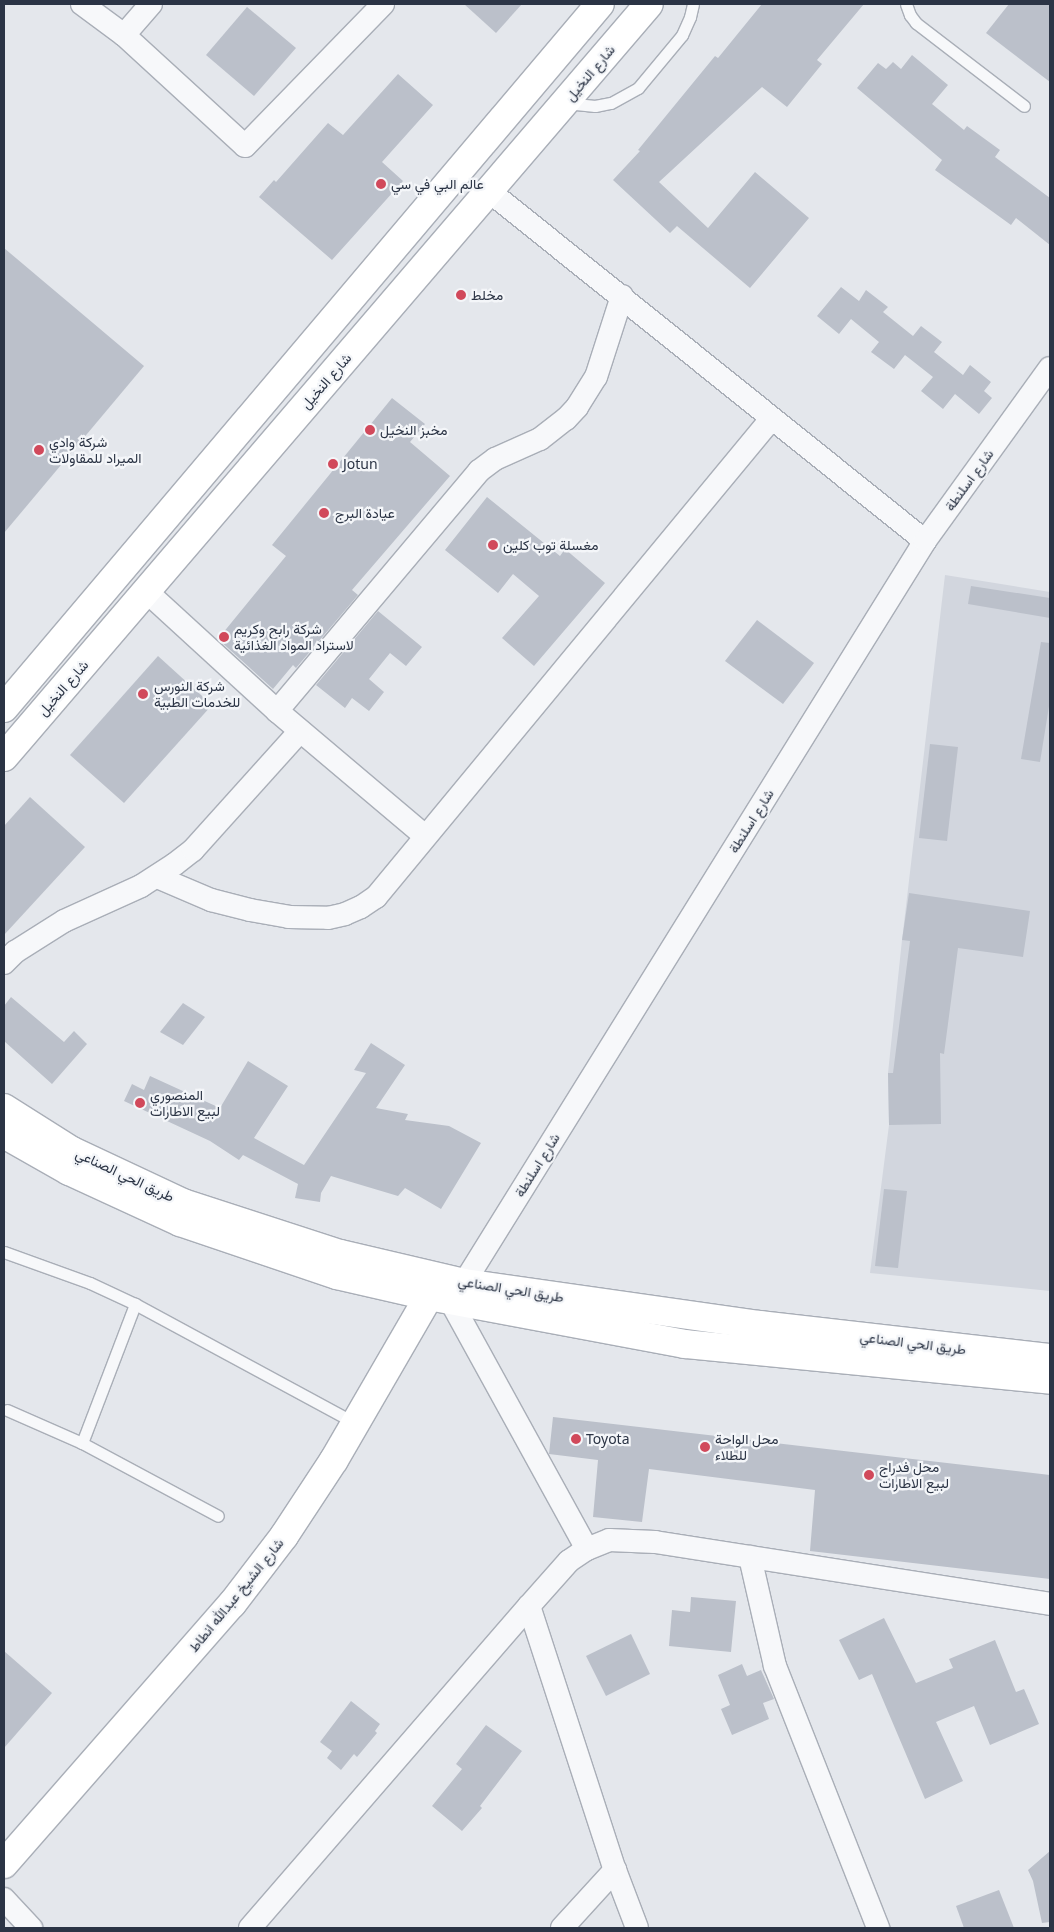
<!DOCTYPE html>
<html>
<head>
<meta charset="utf-8">
<style>
  body { margin:0 }
  #map { position:relative; width:1054px; height:1932px; overflow:hidden; background:#e4e7ec; font-family:"Noto Sans",Vazirmatn,sans-serif }
  div>[style] { position:absolute }
  .built>* { inset:0; background:#d2d6de }
  .building>* { inset:0; background:#bbc0ca }
  .roads { filter:drop-shadow(1px 0 #a9aeb7) drop-shadow(-1px 0 #a9aeb7) drop-shadow(0 1px #a9aeb7) drop-shadow(0 -1px #a9aeb7) }
  .service>* { height:11px; margin:-5.5px; padding:0 5.5px; transform-origin:5.5px; border-radius:5.5px; background:#f7f8fa }
  .minor>* { height:22px; margin:-11px; padding:0 11px; transform-origin:11px; border-radius:11px; background:#f7f8fa }
  .secondary>* { height:28px; margin:-14px; padding:0 14px; transform-origin:14px; border-radius:14px; background:#fff }
  .primary>* { height:28px; margin:-14px; padding:0 14px; transform-origin:14px; border-radius:14px; background:#fff }
  .trunk>* { height:28px; margin:-14px; padding:0 14px; transform-origin:14px; border-radius:14px; background:#fff }
  .dots>* { width:14px; height:14px; translate:-50% -50%; box-sizing:border-box; border:2px solid #f4f6f9; border-radius:50% }
  span { translate:-50% -50%; white-space:nowrap; text-align:center; line-height:1.15; -webkit-text-stroke:4.5px #f4f6f9; paint-order:stroke }
  .street-label { font-size:14px; color:#2b3445 }
  .poi-label { font-size:14px; color:#2b3445 }
  .left { translate:0 -50%; text-align:left }
  .frame { position:absolute; inset:0; border:5px solid #2b3445; pointer-events:none }
</style>
</head>
<body>
<div id="map">
  <div class="built">
    <div style="clip-path:polygon(945px 575px,1050px 592px,1050px 1291px,870px 1273px,889px 1125px,888px 1073px,902px 940px)"></div>
  </div>
  <div class="building">
    <div style="clip-path:polygon(464px 4px,522px 4px,496px 33px)"></div>
    <div style="clip-path:polygon(762px 4px,864px 4px,817px 60px,822px 64px,787px 107px,762px 87px,659px 182px,708px 228px,755px 172px,809px 218px,750px 288px,677px 226px,670px 233px,613px 180px,640px 151px,638px 150px,715px 56px,718px 58px)"></div>
    <div style="clip-path:polygon(1009px 4px,1050px 4px,1050px 82px,986px 33px)"></div>
    <div style="clip-path:polygon(247px 7px,296px 48px,254px 96px,206px 55px)"></div>
    <div style="clip-path:polygon(912px 55px,948px 85px,932px 104px,964px 130px,967px 126px,1000px 150px,995px 157px,1050px 198px,1050px 245px,1016px 218px,1011px 225px,935px 170px,942px 160px,857px 88px,878px 63px,886px 69px,893px 62px,901px 69px)"></div>
    <div style="clip-path:polygon(398px 74px,433px 105px,382px 162px,403px 181px,332px 260px,259px 197px,274px 180px,276px 182px,328px 123px,343px 135px)"></div>
    <div style="clip-path:polygon(4px 248px,144px 366px,4px 533px)"></div>
    <div style="clip-path:polygon(841px 287px,859px 301px,866px 290px,888px 307px,883px 312px,913px 336px,921px 326px,942px 342px,934px 352px,963px 375px,970px 365px,991px 382px,984px 391px,992px 398px,979px 414px,955px 394px,943px 409px,921px 391px,933px 377px,905px 355px,894px 369px,871px 352px,879px 342px,851px 319px,839px 334px,817px 316px)"></div>
    <div style="clip-path:polygon(392px 398px,425px 424px,410px 442px,450px 476px,352px 590px,358px 595px,296px 668px,293px 665px,273px 689px,218px 639px,286px 556px,272px 545px)"></div>
    <div style="clip-path:polygon(487px 497px,560px 556px,565px 549px,605px 583px,534px 666px,502px 638px,539px 596px,513px 574px,498px 593px,445px 550px)"></div>
    <div style="clip-path:polygon(971px 586px,1050px 598px,1050px 618px,968px 604px)"></div>
    <div style="clip-path:polygon(378px 611px,422px 647px,406px 666px,390px 653px,369px 679px,384px 692px,369px 711px,352px 698px,345px 708px,316px 685px)"></div>
    <div style="clip-path:polygon(757px 620px,814px 663px,783px 704px,725px 661px)"></div>
    <div style="clip-path:polygon(1041px 642px,1050px 643px,1050px 700px,1040px 762px,1021px 759px)"></div>
    <div style="clip-path:polygon(158px 656px,212px 705px,124px 803px,70px 755px)"></div>
    <div style="clip-path:polygon(930px 744px,958px 747px,947px 841px,919px 838px)"></div>
    <div style="clip-path:polygon(30px 797px,85px 847px,4px 935px,4px 826px)"></div>
    <div style="clip-path:polygon(909px 893px,1030px 911px,1023px 957px,958px 948px,944px 1054px,940px 1053px,941px 1124px,889px 1125px,888px 1073px,893px 1073px,910px 941px,902px 940px)"></div>
    <div style="clip-path:polygon(11px 997px,64px 1042px,74px 1031px,87px 1044px,52px 1084px,4px 1041px,4px 1006px)"></div>
    <div style="clip-path:polygon(183px 1003px,205px 1017px,183px 1045px,160px 1032px)"></div>
    <div style="clip-path:polygon(371px 1043px,405px 1065px,376px 1108px,408px 1114px,405px 1120px,449px 1126px,481px 1143px,441px 1209px,405px 1188px,398px 1196px,331px 1176px,321px 1193px,320px 1202px,295px 1198px,298px 1184px,243px 1155px,239px 1160px,210px 1141px,124px 1101px,132px 1084px,144px 1090px,150px 1076px,220px 1108px,248px 1061px,288px 1086px,254px 1138px,304px 1165px,366px 1073px,354px 1070px)"></div>
    <div style="clip-path:polygon(884px 1189px,907px 1191px,898px 1268px,875px 1266px)"></div>
    <div style="clip-path:polygon(553px 1417px,1050px 1475px,1050px 1579px,810px 1551px,815px 1490px,649px 1469px,642px 1522px,593px 1517px,598px 1460px,549px 1454px)"></div>
    <div style="clip-path:polygon(691px 1597px,736px 1601px,731px 1652px,669px 1646px,672px 1610px,690px 1612px)"></div>
    <div style="clip-path:polygon(884px 1618px,916px 1683px,953px 1668px,949px 1659px,995px 1640px,1016px 1692px,1024px 1689px,1039px 1724px,990px 1745px,974px 1706px,936px 1722px,963px 1781px,925px 1799px,872px 1674px,859px 1680px,839px 1640px)"></div>
    <div style="clip-path:polygon(631px 1634px,650px 1674px,606px 1696px,586px 1656px)"></div>
    <div style="clip-path:polygon(4px 1651px,52px 1693px,4px 1748px)"></div>
    <div style="clip-path:polygon(742px 1664px,747px 1676px,761px 1670px,774px 1699px,763px 1703px,769px 1719px,732px 1735px,721px 1709px,730px 1705px,718px 1675px)"></div>
    <div style="clip-path:polygon(351px 1701px,380px 1724px,375px 1731px,377px 1733px,357px 1757px,354px 1754px,341px 1770px,327px 1758px,332px 1751px,320px 1742px)"></div>
    <div style="clip-path:polygon(486px 1725px,522px 1751px,480px 1806px,482px 1808px,462px 1831px,432px 1806px,462px 1769px,456px 1764px)"></div>
    <div style="clip-path:polygon(1050px 1851px,1050px 1922px,1042px 1923px,1033px 1881px,1028px 1870px)"></div>
    <div style="clip-path:polygon(999px 1890px,1014px 1928px,964px 1928px,956px 1906px)"></div>
  </div>
  <div class="roads">
    <div class="service">
      <div style="left:906px;top:4px;width:12px;rotate:70deg"></div>
      <div style="left:910px;top:15px;width:10px;rotate:53deg"></div>
      <div style="left:916px;top:23px;width:136px;rotate:37.5deg"></div>
      <div style="left:566px;top:103px;width:29px;rotate:6deg"></div>
      <div style="left:595px;top:106px;width:16px;rotate:-11deg"></div>
      <div style="left:611px;top:103px;width:31px;rotate:-29deg"></div>
      <div style="left:638px;top:88px;width:69px;rotate:-50.3deg"></div>
      <div style="left:682px;top:35px;width:20px;rotate:-66deg"></div>
      <div style="left:690px;top:17px;width:13px;rotate:-77deg"></div>
      <div style="left:4px;top:1252px;width:91px;rotate:19.8deg"></div>
      <div style="left:90px;top:1283px;width:50px;rotate:25deg"></div>
      <div style="left:135px;top:1304px;width:250px;rotate:28.4deg"></div>
      <div style="left:7px;top:1410px;width:82px;rotate:23.7deg"></div>
      <div style="left:82px;top:1443px;width:154px;rotate:28.2deg"></div>
      <div style="left:82px;top:1443px;width:149px;rotate:-69.1deg"></div>
    </div>
    <div class="minor">
      <div style="left:82px;top:4px;width:52px;rotate:36.4deg"></div>
      <div style="left:124px;top:35px;width:41px;rotate:-48.9deg"></div>
      <div style="left:124px;top:35px;width:164px;rotate:42.5deg"></div>
      <div style="left:245px;top:146px;width:198px;rotate:-45.8deg"></div>
      <div style="left:489px;top:191px;width:559px;rotate:38.76deg"></div>
      <div style="left:146px;top:591px;width:178px;rotate:42.5deg"></div>
      <div style="left:277px;top:711px;width:194px;rotate:40.2deg"></div>
      <div style="left:277px;top:711px;width:314px;rotate:-49.9deg"></div>
      <div style="left:479px;top:471px;width:20px;rotate:-37deg"></div>
      <div style="left:495px;top:459px;width:49px;rotate:-24deg"></div>
      <div style="left:540px;top:439px;width:33px;rotate:-38deg"></div>
      <div style="left:566px;top:419px;width:16px;rotate:-47deg"></div>
      <div style="left:577px;top:407px;width:36px;rotate:-58deg"></div>
      <div style="left:596px;top:377px;width:85px;rotate:-72.2deg"></div>
      <div style="left:157px;top:877px;width:59px;rotate:23.1deg"></div>
      <div style="left:211px;top:900px;width:40px;rotate:14.4deg"></div>
      <div style="left:250px;top:910px;width:40px;rotate:10deg"></div>
      <div style="left:289px;top:917px;width:39px;rotate:1deg"></div>
      <div style="left:328px;top:918px;width:17px;rotate:-13deg"></div>
      <div style="left:345px;top:914px;width:17px;rotate:-24deg"></div>
      <div style="left:361px;top:907px;width:18px;rotate:-34deg"></div>
      <div style="left:376px;top:897px;width:621px;rotate:-50.42deg"></div>
      <div style="left:4px;top:963px;width:16px;rotate:-45deg"></div>
      <div style="left:15px;top:952px;width:58px;rotate:-32.3deg"></div>
      <div style="left:64px;top:921px;width:85px;rotate:-24.4deg"></div>
      <div style="left:141px;top:886px;width:40px;rotate:-32.9deg"></div>
      <div style="left:175px;top:864px;width:23px;rotate:-38deg"></div>
      <div style="left:193px;top:850px;width:160px;rotate:-48deg"></div>
      <div style="left:464px;top:1283px;width:874px;rotate:-58.15deg"></div>
      <div style="left:925px;top:541px;width:213px;rotate:-54.2deg"></div>
      <div style="left:450px;top:1300px;width:284px;rotate:61.2deg"></div>
      <div style="left:750px;top:1557px;width:112px;rotate:77.1deg"></div>
      <div style="left:775px;top:1666px;width:282px;rotate:68.5deg"></div>
      <div style="left:529px;top:1606px;width:278px;rotate:72deg"></div>
      <div style="left:615px;top:1870px;width:62px;rotate:69.2deg"></div>
      <div style="left:4px;top:1899px;width:40px;rotate:47deg"></div>
      <div style="left:250px;top:1928px;width:426px;rotate:-49.1deg"></div>
      <div style="left:529px;top:1606px;width:60px;rotate:-48.4deg"></div>
      <div style="left:569px;top:1561px;width:22px;rotate:-34deg"></div>
      <div style="left:587px;top:1549px;width:24px;rotate:-22deg"></div>
      <div style="left:609px;top:1540px;width:46px;rotate:2.5deg"></div>
      <div style="left:655px;top:1542px;width:400px;rotate:8.9deg"></div>
      <div style="left:562px;top:1928px;width:79px;rotate:-47.6deg"></div>
    </div>
    <div class="secondary">
      <div style="left:4px;top:1864px;width:346px;rotate:-48.8deg"></div>
      <div style="left:232px;top:1604px;width:86px;rotate:-52.6deg"></div>
      <div style="left:284px;top:1536px;width:91px;rotate:-56.7deg"></div>
      <div style="left:334px;top:1460px;width:190px;rotate:-59.9deg"></div>
    </div>
    <div class="primary">
      <div style="left:4px;top:708px;width:922px;rotate:-49.75deg"></div>
      <div style="left:4px;top:757px;width:991px;rotate:-49.42deg"></div>
    </div>
    <div class="trunk">
      <div style="left:4px;top:1108px;width:80px;rotate:32.3deg"></div>
      <div style="left:72px;top:1151px;width:123px;rotate:25.1deg"></div>
      <div style="left:183px;top:1203px;width:165px;rotate:18deg"></div>
      <div style="left:340px;top:1254px;width:127px;rotate:13.2deg"></div>
      <div style="left:464px;top:1283px;width:299px;rotate:8.1deg"></div>
      <div style="left:760px;top:1325px;width:292px;rotate:6.5deg"></div>
      <div style="left:4px;top:1134px;width:75px;rotate:29.6deg"></div>
      <div style="left:69px;top:1171px;width:122px;rotate:24.7deg"></div>
      <div style="left:180px;top:1222px;width:166px;rotate:18.7deg"></div>
      <div style="left:337px;top:1275px;width:94px;rotate:12.9deg"></div>
      <div style="left:429px;top:1296px;width:260px;rotate:10.6deg"></div>
      <div style="left:685px;top:1344px;width:367px;rotate:5.6deg"></div>
    </div>
  </div>
  <div class="dots">
    <div style="left:381px;top:184px;background:#d1495b"></div>
    <div style="left:461px;top:295px;background:#d1495b"></div>
    <div style="left:370px;top:430px;background:#d1495b"></div>
    <div style="left:39px;top:450px;background:#d1495b"></div>
    <div style="left:333px;top:464px;background:#d1495b"></div>
    <div style="left:324px;top:513px;background:#d1495b"></div>
    <div style="left:493px;top:545px;background:#d1495b"></div>
    <div style="left:224px;top:637px;background:#d1495b"></div>
    <div style="left:143px;top:694px;background:#d1495b"></div>
    <div style="left:140px;top:1103px;background:#d1495b"></div>
    <div style="left:576px;top:1439px;background:#d1495b"></div>
    <div style="left:705px;top:1447px;background:#d1495b"></div>
    <div style="left:869px;top:1475px;background:#d1495b"></div>
  </div>
  <div class="street-label">
    <span style="left:590px;top:73px;rotate:-50deg">شارع النخيل</span>
    <span style="left:326px;top:381px;rotate:-49deg">شارع النخيل</span>
    <span style="left:969px;top:480px;rotate:-54deg">شارع اسلنطة</span>
    <span style="left:63px;top:688px;rotate:-49deg">شارع النخيل</span>
    <span style="left:751px;top:821px;rotate:-58deg">شارع اسلنطة</span>
    <span style="left:537px;top:1165px;rotate:-58deg">شارع اسلنطة</span>
    <span style="left:125px;top:1175px;rotate:25deg">طريق الحي الصناعي</span>
    <span style="left:511px;top:1289px;rotate:9deg">طريق الحي الصناعي</span>
    <span style="left:913px;top:1343px;rotate:7deg">طريق الحي الصناعي</span>
    <span style="left:236px;top:1595px;rotate:-51deg">شارع الشيخ عبدالله انطاط</span>
  </div>
  <div class="poi-label">
    <span class="left" style="left:391px;top:184px">عالم البي في سي</span>
    <span class="left" style="left:471px;top:295px">مخلط</span>
    <span class="left" style="left:380px;top:430px">مخبز النخيل</span>
    <span class="left" style="left:49px;top:450px">شركة وادي<br>الميراد للمقاولات</span>
    <span class="left" style="left:343px;top:464px">Jotun</span>
    <span class="left" style="left:335px;top:513px">عيادة البرج</span>
    <span class="left" style="left:503px;top:545px">مغسلة توب كلين</span>
    <span class="left" style="left:234px;top:637px">شركة رابح وكريم<br>لاستراد المواد الغذائية</span>
    <span class="left" style="left:154px;top:694px">شركة النورس<br>للخدمات الطبية</span>
    <span class="left" style="left:150px;top:1103px">المنصوري<br>لبيع الاطارات</span>
    <span class="left" style="left:586px;top:1439px">Toyota</span>
    <span class="left" style="left:715px;top:1447px">محل الواحة<br>للطلاء</span>
    <span class="left" style="left:879px;top:1475px">محل فدراج<br>لبيع الاطارات</span>
  </div>
  <div class="frame"></div>
</div>
</body>
</html>
